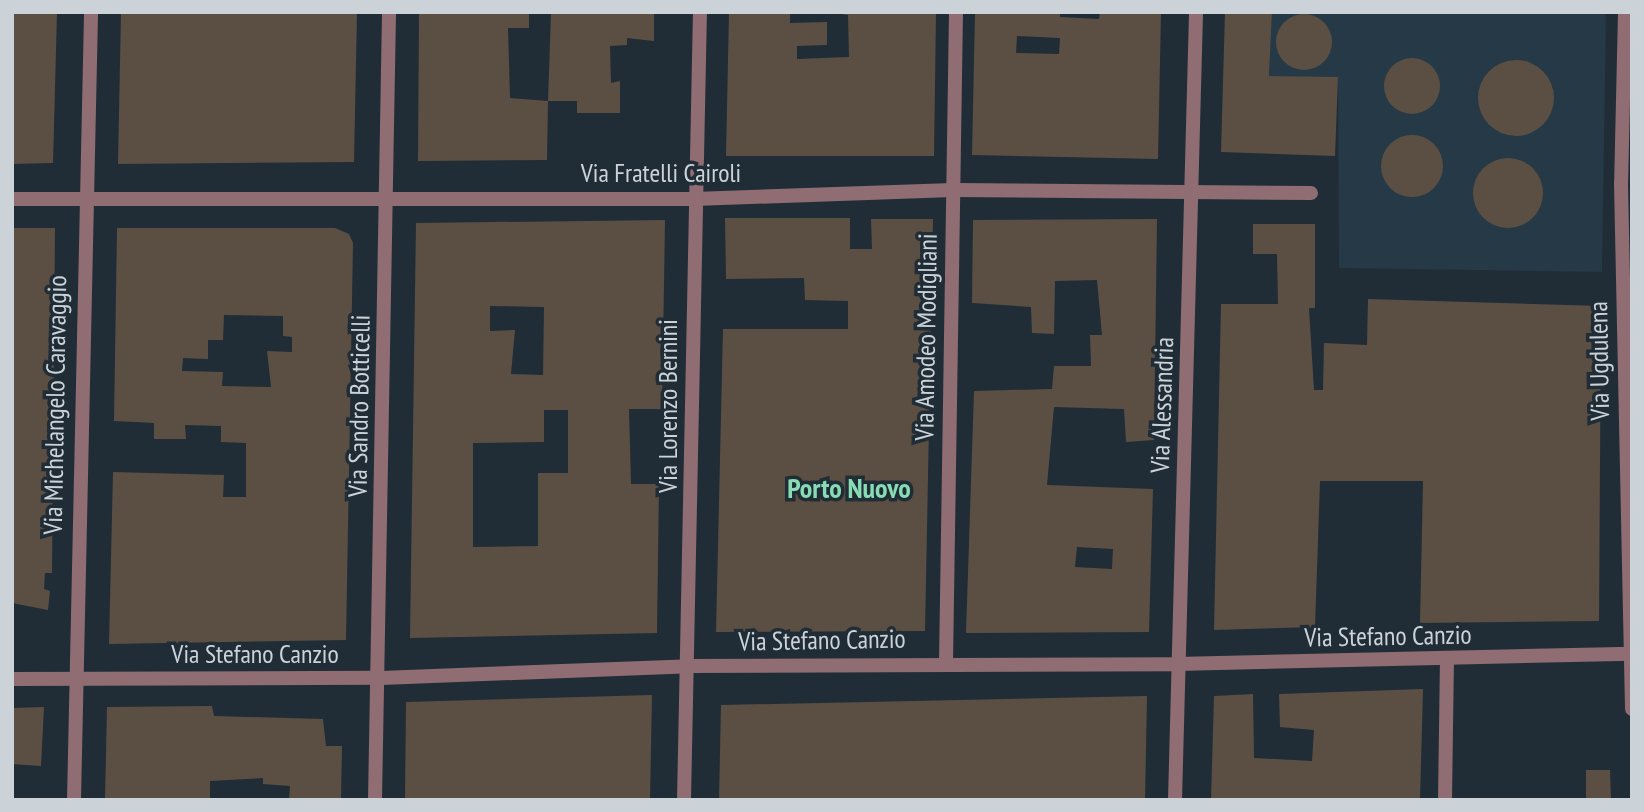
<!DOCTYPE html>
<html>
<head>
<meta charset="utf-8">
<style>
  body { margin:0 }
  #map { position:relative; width:1644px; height:812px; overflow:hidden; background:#202d36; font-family:"PT Sans Narrow",sans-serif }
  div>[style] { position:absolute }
  .built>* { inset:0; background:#263946 }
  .building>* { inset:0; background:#5b4f43 }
  .round { border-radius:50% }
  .street>* { height:14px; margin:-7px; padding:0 7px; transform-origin:7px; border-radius:7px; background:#8f6d72 }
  span { translate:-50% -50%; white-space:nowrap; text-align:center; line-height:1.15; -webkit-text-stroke:7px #202d36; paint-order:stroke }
  .street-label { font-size:26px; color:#cbd3d9 }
  .neighbourhood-label { font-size:28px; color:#88dcb4; font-weight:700 }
  .frame { position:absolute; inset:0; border:14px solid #cbd3d9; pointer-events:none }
</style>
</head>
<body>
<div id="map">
  <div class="built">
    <div style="clip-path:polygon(1272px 12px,1606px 12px,1602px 272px,1339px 268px,1338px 78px,1269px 76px)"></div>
  </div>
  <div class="building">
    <div style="clip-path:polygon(12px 12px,57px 12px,53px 163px,12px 164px)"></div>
    <div style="clip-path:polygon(121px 12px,357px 12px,354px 162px,118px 164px)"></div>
    <div style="clip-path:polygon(419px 12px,529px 12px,529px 28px,508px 28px,510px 98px,548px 101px,547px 160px,418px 161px)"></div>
    <div style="clip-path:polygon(551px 12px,654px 12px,654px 41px,627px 38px,627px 45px,610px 46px,611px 83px,620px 81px,620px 113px,577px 113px,577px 101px,548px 101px)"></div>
    <div style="clip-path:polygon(729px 12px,790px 12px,790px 23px,827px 22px,827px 45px,797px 46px,797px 59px,849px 57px,848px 15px,829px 12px,936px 12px,934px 156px,726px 156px)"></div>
    <div style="clip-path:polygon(evenodd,975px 12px,1060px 12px,1060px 17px,1099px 19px,1100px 12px,1161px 12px,1158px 159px,972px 155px,975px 12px,1017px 36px,1060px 38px,1059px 54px,1016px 53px,1017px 36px)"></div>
    <div style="clip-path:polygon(1225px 12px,1272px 12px,1269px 76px,1338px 77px,1335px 156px,1221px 152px)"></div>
    <div class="round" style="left:1276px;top:14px;width:56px;height:56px"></div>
    <div class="round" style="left:1384px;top:58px;width:56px;height:56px"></div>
    <div class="round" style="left:1478px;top:60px;width:76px;height:76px"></div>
    <div class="round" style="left:1381px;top:135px;width:62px;height:62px"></div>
    <div class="round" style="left:1473px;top:158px;width:70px;height:70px"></div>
    <div style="clip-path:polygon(725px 218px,850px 218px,850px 249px,872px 249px,871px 219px,933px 219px,925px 631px,716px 632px,723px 329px,848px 329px,848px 301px,805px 300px,804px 278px,726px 279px)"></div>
    <div style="clip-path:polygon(evenodd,1157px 219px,1154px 440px,1126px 442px,1124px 409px,1054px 407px,1047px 485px,1153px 489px,1149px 632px,966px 633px,974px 391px,1052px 389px,1054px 366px,1091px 366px,1090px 335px,1102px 335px,1097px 280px,1055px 281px,1054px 334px,1032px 333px,1031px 307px,972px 303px,973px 220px,1157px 219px,1077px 547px,1113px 549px,1112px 569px,1075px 567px,1077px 547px)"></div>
    <div style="clip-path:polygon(evenodd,665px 220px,662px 409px,629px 409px,631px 484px,659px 484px,657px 633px,410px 638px,416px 223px,665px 220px,490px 306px,544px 307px,543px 375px,511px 374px,515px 330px,490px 331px,490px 306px,665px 220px,544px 410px,568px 410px,568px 473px,538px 473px,538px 546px,473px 547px,473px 443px,544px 442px,544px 410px)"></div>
    <div style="clip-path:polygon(1253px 224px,1315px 224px,1315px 308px,1309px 308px,1314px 390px,1323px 390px,1324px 343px,1367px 345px,1368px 299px,1601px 306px,1599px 621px,1420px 623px,1423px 481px,1320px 481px,1315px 627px,1214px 630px,1221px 304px,1278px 304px,1277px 254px,1253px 254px)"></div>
    <div style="clip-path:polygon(12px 228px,55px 228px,52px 573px,45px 573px,44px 589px,50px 591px,48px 610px,12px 603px)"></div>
    <div style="clip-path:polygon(evenodd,117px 228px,335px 228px,349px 234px,353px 243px,346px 640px,109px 644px,113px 472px,224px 475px,223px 497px,246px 497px,246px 443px,221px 442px,221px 426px,185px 425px,186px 439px,154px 439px,154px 423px,114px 421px,117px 228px,224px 315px,283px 316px,283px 336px,292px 337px,292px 352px,267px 351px,271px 387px,222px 386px,223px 372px,182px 371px,183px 358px,208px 359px,208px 340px,223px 340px,224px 315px)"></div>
    <div style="clip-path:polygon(1423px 689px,1420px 800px,1211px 800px,1214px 696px,1253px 694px,1254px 758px,1312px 761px,1314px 730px,1280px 727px,1279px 694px)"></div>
    <div style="clip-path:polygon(652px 695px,650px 800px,405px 800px,406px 702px)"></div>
    <div style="clip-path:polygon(1147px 696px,1145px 800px,719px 800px,721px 705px)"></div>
    <div style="clip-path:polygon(212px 706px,214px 716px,323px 719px,326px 746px,342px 746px,341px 800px,289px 800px,290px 786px,263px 784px,263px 778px,210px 781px,210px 800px,105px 800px,107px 707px)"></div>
    <div style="clip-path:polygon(44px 707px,41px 766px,12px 764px,12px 708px)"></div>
    <div style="clip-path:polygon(1586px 770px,1610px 770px,1611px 800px,1586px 800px)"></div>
  </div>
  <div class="street">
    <div style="left:1625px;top:12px;width:171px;rotate:91.3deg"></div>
    <div style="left:1621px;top:183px;width:526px;rotate:88.8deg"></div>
    <div style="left:12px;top:199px;width:682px"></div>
    <div style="left:694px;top:199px;width:259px;rotate:-2deg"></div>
    <div style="left:953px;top:190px;width:358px;rotate:0.5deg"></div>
    <div style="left:946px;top:663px;width:651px;rotate:-89.12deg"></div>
    <div style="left:12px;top:679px;width:369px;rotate:-0.2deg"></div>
    <div style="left:381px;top:678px;width:309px;rotate:-2.2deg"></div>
    <div style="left:690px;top:666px;width:486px;rotate:-0.2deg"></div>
    <div style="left:1176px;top:664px;width:456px;rotate:-1.3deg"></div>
    <div style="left:74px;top:800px;width:788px;rotate:-88.76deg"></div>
    <div style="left:375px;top:800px;width:788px;rotate:-88.98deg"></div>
    <div style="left:684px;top:800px;width:788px;rotate:-88.84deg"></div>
    <div style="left:1175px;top:800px;width:788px;rotate:-88.47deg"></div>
    <div style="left:1445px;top:800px;width:140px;rotate:-89.2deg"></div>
  </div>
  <div class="street-label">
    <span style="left:661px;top:173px">Via Fratelli Cairoli</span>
    <span style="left:926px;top:337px;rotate:-89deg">Via Amodeo Modigliani</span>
    <span style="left:1599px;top:361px;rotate:-91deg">Via Ugdulena</span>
    <span style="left:55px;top:405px;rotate:-89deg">Via Michelangelo Caravaggio</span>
    <span style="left:1162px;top:405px;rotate:-88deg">Via Alessandria</span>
    <span style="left:359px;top:406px;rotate:-89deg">Via Sandro Botticelli</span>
    <span style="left:668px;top:406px;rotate:-90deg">Via Lorenzo Bernini</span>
    <span style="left:1388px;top:636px;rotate:-1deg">Via Stefano Canzio</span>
    <span style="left:822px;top:640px;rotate:-1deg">Via Stefano Canzio</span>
    <span style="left:255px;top:654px">Via Stefano Canzio</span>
  </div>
  <div class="neighbourhood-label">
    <span style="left:849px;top:488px">Porto Nuovo</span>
  </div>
  <div class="frame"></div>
</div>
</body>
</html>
